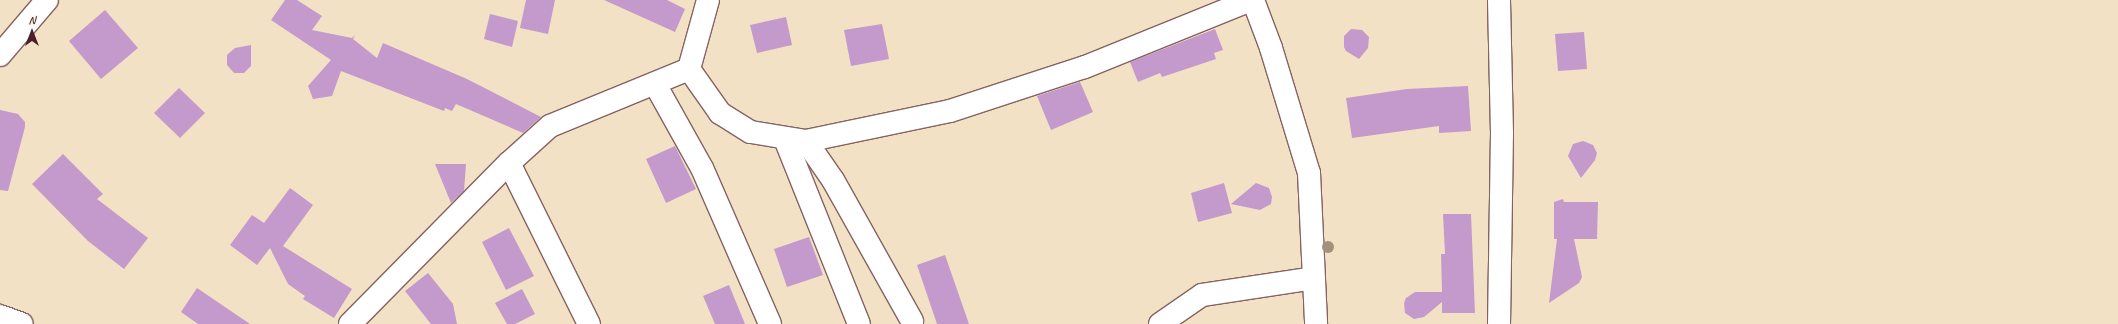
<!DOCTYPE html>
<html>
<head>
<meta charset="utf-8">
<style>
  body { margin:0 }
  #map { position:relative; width:2118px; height:324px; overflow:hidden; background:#f2e1c5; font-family:Caveat,sans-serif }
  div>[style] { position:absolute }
  .building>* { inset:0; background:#c39acb }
  .roads { filter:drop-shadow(1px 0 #856361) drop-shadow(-1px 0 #856361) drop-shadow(0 1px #856361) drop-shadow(0 -1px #856361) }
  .minor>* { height:22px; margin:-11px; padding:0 11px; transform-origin:11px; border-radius:11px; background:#fff }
  .trees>* { width:12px; height:12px; margin:-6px; border-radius:50%; background:#a3907d }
  span { translate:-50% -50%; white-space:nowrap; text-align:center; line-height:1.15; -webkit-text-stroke:3.5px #fbf7ec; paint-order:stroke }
  .north { position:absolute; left:12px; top:12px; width:40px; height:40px; -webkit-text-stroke:3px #fbf7ec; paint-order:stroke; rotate:0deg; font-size:11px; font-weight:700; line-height:16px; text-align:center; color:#4a1f2b }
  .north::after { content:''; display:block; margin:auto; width:14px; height:18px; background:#4a1f2b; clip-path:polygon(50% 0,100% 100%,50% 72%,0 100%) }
</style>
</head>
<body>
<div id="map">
  <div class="building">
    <div style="clip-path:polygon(285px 0,297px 0,322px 16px,312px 30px,352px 38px,355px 35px,353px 39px,377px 58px,383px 43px,467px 79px,541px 117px,523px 133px,456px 104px,452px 111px,445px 108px,444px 111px,341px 71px,332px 96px,313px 99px,308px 86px,331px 60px,271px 20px)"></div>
    <div style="clip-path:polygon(526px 0,555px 0,548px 34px,520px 28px)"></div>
    <div style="clip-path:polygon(604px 0,667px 0,685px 9px,675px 32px)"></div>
    <div style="clip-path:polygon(105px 10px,138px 48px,101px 79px,69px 41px)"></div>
    <div style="clip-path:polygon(490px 14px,518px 21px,512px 47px,484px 39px)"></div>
    <div style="clip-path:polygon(786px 17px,792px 45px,757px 53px,750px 25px)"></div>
    <div style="clip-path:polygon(882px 24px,889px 59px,851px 66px,844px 30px)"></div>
    <div style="clip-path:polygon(1215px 29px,1223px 50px,1214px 53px,1216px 59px,1162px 77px,1160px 73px,1138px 82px,1130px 62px)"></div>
    <div style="clip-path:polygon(1351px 29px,1362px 30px,1369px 37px,1368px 48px,1359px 59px,1346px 51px,1344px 47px,1344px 36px)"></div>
    <div style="clip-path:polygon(1584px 32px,1587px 69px,1558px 71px,1555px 34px)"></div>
    <div style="clip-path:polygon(251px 45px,251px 66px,244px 73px,234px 73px,227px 65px,227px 55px,235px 48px)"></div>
    <div style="clip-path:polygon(1080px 82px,1093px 112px,1051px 130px,1037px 96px)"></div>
    <div style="clip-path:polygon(1468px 86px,1471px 131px,1439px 133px,1439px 126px,1352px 138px,1346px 98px,1407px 89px)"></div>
    <div style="clip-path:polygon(179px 88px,205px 113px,180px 138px,154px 113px)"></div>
    <div style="clip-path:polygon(0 110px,18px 114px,25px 122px,25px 127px,8px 191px,0 190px)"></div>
    <div style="clip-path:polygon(1583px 141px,1593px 145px,1597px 153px,1595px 160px,1581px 178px,1568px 156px,1573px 144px)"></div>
    <div style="clip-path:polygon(675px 146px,696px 189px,666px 203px,646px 159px)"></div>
    <div style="clip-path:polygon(63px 154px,103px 194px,97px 199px,148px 238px,124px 269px,88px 241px,32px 184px)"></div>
    <div style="clip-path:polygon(435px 164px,466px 164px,464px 191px,451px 203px)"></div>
    <div style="clip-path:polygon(1224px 183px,1232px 213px,1198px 222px,1191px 193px)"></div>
    <div style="clip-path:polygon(1256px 183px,1269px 188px,1272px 197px,1271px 204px,1260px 210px,1231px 204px)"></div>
    <div style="clip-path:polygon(290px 188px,313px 205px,283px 246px,352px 289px,334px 318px,303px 299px,305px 296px,288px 284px,270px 248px,257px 265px,230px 245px,252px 215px,264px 223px)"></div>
    <div style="clip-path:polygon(1563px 199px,1564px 202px,1598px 202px,1597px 239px,1574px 239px,1582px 277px,1579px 283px,1549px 303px,1557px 239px,1554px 239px,1554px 202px)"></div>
    <div style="clip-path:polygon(1443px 214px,1471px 214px,1475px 313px,1442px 313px,1442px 302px,1424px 317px,1414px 319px,1405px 313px,1404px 303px,1406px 298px,1415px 292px,1442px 292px,1441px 254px,1445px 254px)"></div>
    <div style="clip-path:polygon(509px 228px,534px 276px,506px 290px,482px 242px)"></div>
    <div style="clip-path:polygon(809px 237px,823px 275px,787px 287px,774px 249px)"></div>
    <div style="clip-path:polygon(945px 255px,969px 324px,937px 324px,917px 265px)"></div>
    <div style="clip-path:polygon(428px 273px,453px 304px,457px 324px,431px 324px,405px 291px)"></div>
    <div style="clip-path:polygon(729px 285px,745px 324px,715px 324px,703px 296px)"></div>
    <div style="clip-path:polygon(197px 288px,250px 324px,198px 324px,181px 312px)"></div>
    <div style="clip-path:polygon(522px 289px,535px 314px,515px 324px,507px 324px,495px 303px)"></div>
  </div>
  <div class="roads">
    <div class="minor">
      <div style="left:1253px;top:0;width:51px;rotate:69.4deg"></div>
      <div style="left:1271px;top:48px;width:131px;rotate:73.1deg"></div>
      <div style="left:1309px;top:173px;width:151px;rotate:87.3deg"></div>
      <div style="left:0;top:55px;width:72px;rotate:-49.5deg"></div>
      <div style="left:689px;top:69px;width:54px;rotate:54.8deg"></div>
      <div style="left:720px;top:113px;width:36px;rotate:32deg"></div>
      <div style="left:751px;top:132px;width:56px;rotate:9.3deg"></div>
      <div style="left:806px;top:141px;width:147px;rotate:-11.8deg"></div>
      <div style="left:950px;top:111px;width:142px;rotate:-18.1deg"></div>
      <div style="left:1085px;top:67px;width:179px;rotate:-22deg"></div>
      <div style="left:655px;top:84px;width:96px;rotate:60.8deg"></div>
      <div style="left:702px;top:168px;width:170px;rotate:66.4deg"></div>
      <div style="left:785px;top:139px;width:199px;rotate:68.2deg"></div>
      <div style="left:806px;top:141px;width:47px;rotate:55.3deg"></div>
      <div style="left:833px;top:180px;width:162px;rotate:60.7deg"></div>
      <div style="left:509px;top:163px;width:180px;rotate:63.6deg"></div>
      <div style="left:0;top:316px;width:23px;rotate:20deg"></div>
      <div style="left:350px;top:324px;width:226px;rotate:-45.4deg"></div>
      <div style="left:509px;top:163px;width:55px;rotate:-42.1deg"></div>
      <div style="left:550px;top:126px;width:150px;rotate:-22.3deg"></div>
      <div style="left:689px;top:69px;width:72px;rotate:-74.6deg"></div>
      <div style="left:1160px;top:324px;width:51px;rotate:-34.6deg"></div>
      <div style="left:1202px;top:295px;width:113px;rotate:-8.6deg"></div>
      <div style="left:1499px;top:324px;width:191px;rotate:-89.1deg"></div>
      <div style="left:1502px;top:133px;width:133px;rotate:-91.3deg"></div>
    </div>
  </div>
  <div class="trees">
    <div style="left:1328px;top:247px"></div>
  </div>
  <div class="north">N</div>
</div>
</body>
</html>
